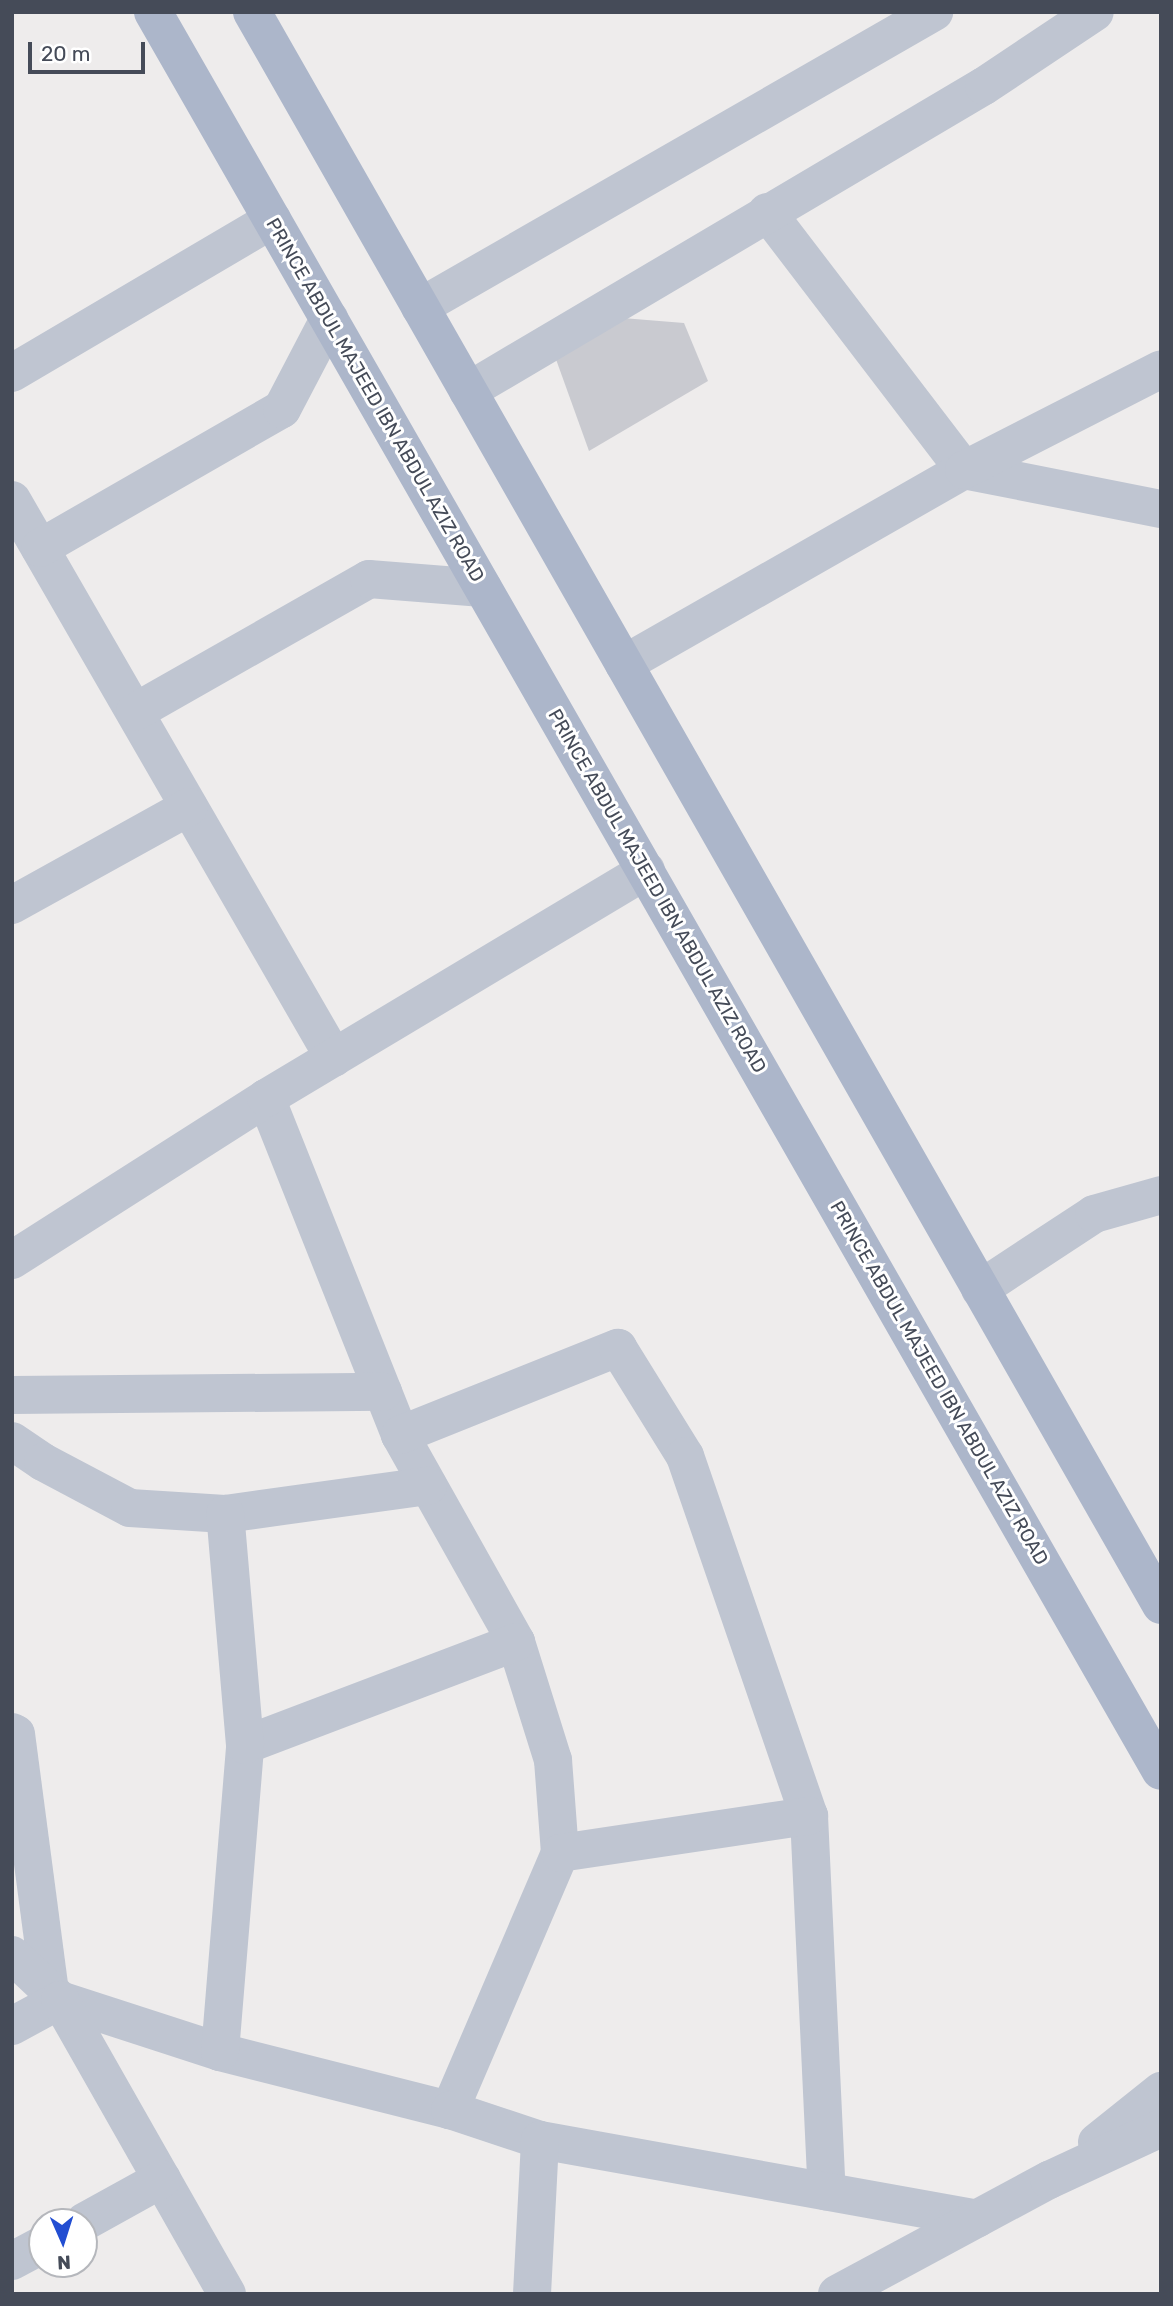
<!DOCTYPE html>
<html>
<head>
<meta charset="utf-8">
<style>
  body { margin:0 }
  #map { position:relative; width:1173px; height:2306px; overflow:hidden; background:#eeecec; font-family:Rubik,sans-serif }
  div>[style] { position:absolute }
  .building>* { inset:0; background:#c9cad0 }
  .minor>* { height:38px; margin:-19px; padding:0 19px; transform-origin:19px; border-radius:19px; background:#bfc5d1 }
  .primary>* { height:38px; margin:-19px; padding:0 19px; transform-origin:19px; border-radius:19px; background:#acb6ca }
  span { translate:-50% -50%; white-space:nowrap; text-align:center; line-height:1.15; -webkit-text-stroke:6px #fff; paint-order:stroke }
  .street-label { font-size:19px; color:#454b58 }
  .frame { position:absolute; inset:0; border:14px solid #454b58; pointer-events:none }
  .north { position:absolute; left:28px; top:2208px; width:70px; height:70px; box-sizing:border-box; background:#fff; border:2px solid #b5b7bc; border-radius:50%; rotate:177deg; font-size:19px; font-weight:700; line-height:28px; text-align:center; color:#454b58 }
  .north::after { content:''; display:block; margin:auto; width:24px; height:32px; background:#224ed2; clip-path:polygon(50% 0,100% 100%,50% 72%,0 100%) }
  .scale { position:absolute; left:28px; top:42px; width:117px; height:32px; box-sizing:border-box; border:4px solid #454b58; border-top:0; padding-left:9px; font-size:21px; line-height:24px; white-space:nowrap; color:#454b58; -webkit-text-stroke:5px #fff; paint-order:stroke }
</style>
</head>
<body>
<div id="map">
  <div class="building">
    <div style="clip-path:polygon(610px 317px,684px 323px,708px 381px,589px 451px,553px 351px)"></div>
  </div>
  <div class="minor">
    <div style="left:767px;top:212px;width:325px;rotate:52.6deg"></div>
    <div style="left:964px;top:470px;width:201px;rotate:11.2deg"></div>
    <div style="left:420px;top:307px;width:593px;rotate:-29.85deg"></div>
    <div style="left:12px;top:373px;width:302px;rotate:-30.5deg"></div>
    <div style="left:468px;top:391px;width:599px;rotate:-30.59deg"></div>
    <div style="left:984px;top:86px;width:133px;rotate:-33.7deg"></div>
    <div style="left:12px;top:500px;width:644px;rotate:60.01deg"></div>
    <div style="left:40px;top:548px;width:279px;rotate:-29.9deg"></div>
    <div style="left:282px;top:409px;width:102px;rotate:-62.4deg"></div>
    <div style="left:624px;top:664px;width:391px;rotate:-29.7deg"></div>
    <div style="left:964px;top:470px;width:221px;rotate:-27.1deg"></div>
    <div style="left:135px;top:712px;width:269px;rotate:-29.6deg"></div>
    <div style="left:369px;top:579px;width:114px;rotate:4.5deg"></div>
    <div style="left:12px;top:905px;width:202px;rotate:-29deg"></div>
    <div style="left:266px;top:1098px;width:363px;rotate:68.3deg"></div>
    <div style="left:400px;top:1435px;width:237px;rotate:60.7deg"></div>
    <div style="left:516px;top:1642px;width:124px;rotate:72.6deg"></div>
    <div style="left:553px;top:1760px;width:93px;rotate:85.7deg"></div>
    <div style="left:560px;top:1853px;width:280px;rotate:113.2deg"></div>
    <div style="left:12px;top:1260px;width:301px;rotate:-32.5deg"></div>
    <div style="left:266px;top:1098px;width:443px;rotate:-30.9deg"></div>
    <div style="left:980px;top:1289px;width:136px;rotate:-33.3deg"></div>
    <div style="left:1094px;top:1214px;width:70px;rotate:-15.8deg"></div>
    <div style="left:12px;top:1395px;width:371px;rotate:-0.5deg"></div>
    <div style="left:400px;top:1435px;width:235px;rotate:-21.8deg"></div>
    <div style="left:618px;top:1348px;width:127px;rotate:58.2deg"></div>
    <div style="left:685px;top:1456px;width:381px;rotate:71deg"></div>
    <div style="left:809px;top:1816px;width:376px;rotate:87.3deg"></div>
    <div style="left:12px;top:1441px;width:37px;rotate:34deg"></div>
    <div style="left:43px;top:1462px;width:98px;rotate:27.9deg"></div>
    <div style="left:130px;top:1508px;width:95px;rotate:3.6deg"></div>
    <div style="left:225px;top:1514px;width:205px;rotate:-7.9deg"></div>
    <div style="left:12px;top:1732px;width:4px;rotate:27deg"></div>
    <div style="left:16px;top:1734px;width:259px;rotate:82.5deg"></div>
    <div style="left:245px;top:1745px;width:290px;rotate:-20.8deg"></div>
    <div style="left:560px;top:1853px;width:252px;rotate:-8.5deg"></div>
    <div style="left:12px;top:1955px;width:66px;rotate:43.2deg"></div>
    <div style="left:60px;top:2000px;width:168px;rotate:18deg"></div>
    <div style="left:220px;top:2052px;width:237px;rotate:14.2deg"></div>
    <div style="left:450px;top:2110px;width:95px;rotate:18.4deg"></div>
    <div style="left:540px;top:2140px;width:444px;rotate:10.2deg"></div>
    <div style="left:12px;top:2026px;width:55px;rotate:-28.4deg"></div>
    <div style="left:60px;top:2000px;width:338px;rotate:60.4deg"></div>
    <div style="left:220px;top:2052px;width:308px;rotate:-85.3deg"></div>
    <div style="left:245px;top:1745px;width:232px;rotate:-94.9deg"></div>
    <div style="left:1097px;top:2142px;width:82px;rotate:-38.6deg"></div>
    <div style="left:84px;top:2222px;width:89px;rotate:-28.9deg"></div>
    <div style="left:12px;top:2261px;width:34px;rotate:-28deg"></div>
    <div style="left:532px;top:2294px;width:154px;rotate:-87deg"></div>
    <div style="left:837px;top:2294px;width:241px;rotate:-28.3deg"></div>
    <div style="left:1049px;top:2180px;width:123px;rotate:-24.9deg"></div>
  </div>
  <div class="primary">
    <div style="left:153px;top:12px;width:2027px;rotate:60.19deg"></div>
    <div style="left:252px;top:12px;width:1834px;rotate:60.29deg"></div>
  </div>
  <div class="street-label">
    <span style="left:375px;top:400px;rotate:60deg">PRINCE ABDUL MAJEED IBN ABDUL AZIZ ROAD</span>
    <span style="left:657px;top:891px;rotate:60deg">PRINCE ABDUL MAJEED IBN ABDUL AZIZ ROAD</span>
    <span style="left:939px;top:1383px;rotate:60deg">PRINCE ABDUL MAJEED IBN ABDUL AZIZ ROAD</span>
  </div>
  <div class="frame"></div>
  <div class="north">N</div>
  <div class="scale">20 m</div>
</div>
</body>
</html>
